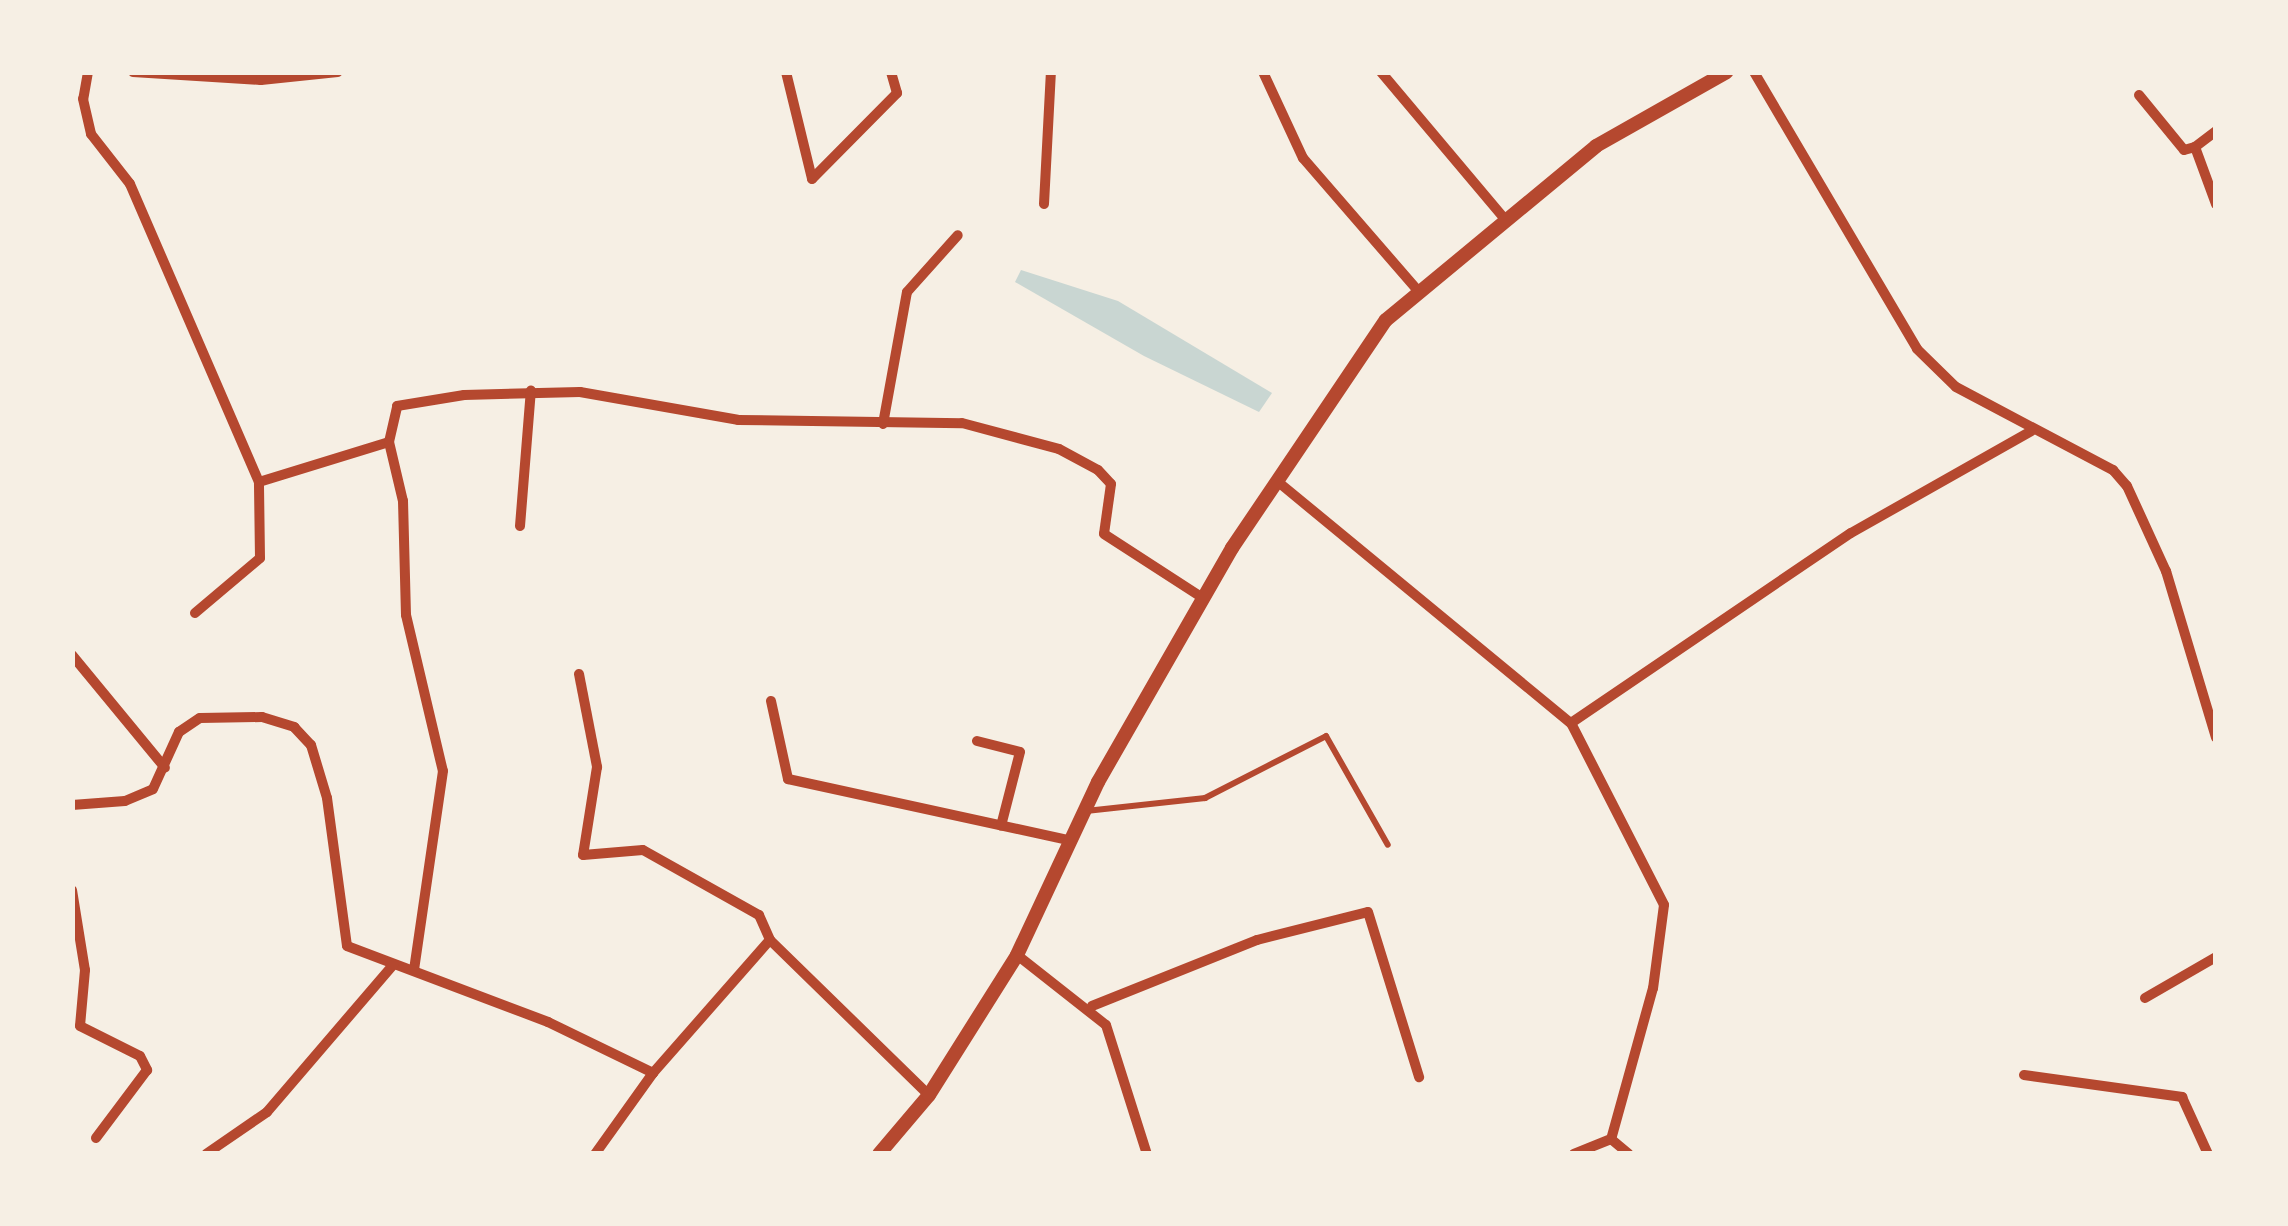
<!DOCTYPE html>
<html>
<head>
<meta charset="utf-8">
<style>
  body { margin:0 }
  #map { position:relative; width:2288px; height:1226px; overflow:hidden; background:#f6efe4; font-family:"Source Sans 3",sans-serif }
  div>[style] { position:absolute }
  .water>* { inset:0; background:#c9d6d2 }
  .service>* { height:6px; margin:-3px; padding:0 3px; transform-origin:3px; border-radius:3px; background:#b5482f }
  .minor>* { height:10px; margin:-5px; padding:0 5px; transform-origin:5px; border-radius:5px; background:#b5482f }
  .tertiary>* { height:14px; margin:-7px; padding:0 7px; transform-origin:7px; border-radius:7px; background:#b5482f }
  span { translate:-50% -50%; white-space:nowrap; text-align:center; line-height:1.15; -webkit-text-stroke:10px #f6efe4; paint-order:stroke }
  .frame { position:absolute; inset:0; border:75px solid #f6efe4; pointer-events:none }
</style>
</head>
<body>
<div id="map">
  <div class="water">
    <div style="clip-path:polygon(1021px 270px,1118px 301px,1272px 393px,1259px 412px,1144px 356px,1015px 282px)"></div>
  </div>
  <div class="service">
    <div style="left:1086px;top:811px;width:120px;rotate:-6.2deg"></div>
    <div style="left:1205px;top:798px;width:136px;rotate:-27.1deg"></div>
    <div style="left:1326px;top:736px;width:125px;rotate:60.4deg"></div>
  </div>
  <div class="minor">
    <div style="left:88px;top:72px;width:27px;rotate:100deg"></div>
    <div style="left:83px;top:99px;width:36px;rotate:77deg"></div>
    <div style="left:91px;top:134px;width:63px;rotate:52deg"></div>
    <div style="left:130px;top:184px;width:325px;rotate:66.6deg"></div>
    <div style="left:259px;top:482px;width:136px;rotate:-17.1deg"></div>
    <div style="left:389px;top:442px;width:37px;rotate:-77deg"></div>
    <div style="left:397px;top:406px;width:68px;rotate:-9.3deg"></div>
    <div style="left:464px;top:395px;width:116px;rotate:-1.5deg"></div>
    <div style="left:580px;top:392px;width:160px;rotate:10deg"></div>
    <div style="left:738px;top:420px;width:224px;rotate:0.8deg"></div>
    <div style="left:962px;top:423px;width:100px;rotate:15deg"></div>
    <div style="left:1059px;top:449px;width:44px;rotate:28.3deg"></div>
    <div style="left:1098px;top:470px;width:19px;rotate:47deg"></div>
    <div style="left:1111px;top:484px;width:50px;rotate:98deg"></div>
    <div style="left:1104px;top:534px;width:118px;rotate:32.9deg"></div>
    <div style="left:133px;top:72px;width:128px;rotate:3.6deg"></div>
    <div style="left:261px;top:80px;width:77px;rotate:-5.9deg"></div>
    <div style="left:786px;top:72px;width:110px;rotate:76.3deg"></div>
    <div style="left:812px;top:179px;width:121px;rotate:-45.3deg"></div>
    <div style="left:897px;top:93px;width:22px;rotate:-106deg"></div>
    <div style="left:1263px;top:72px;width:95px;rotate:65.1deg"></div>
    <div style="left:1303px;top:158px;width:177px;rotate:49.1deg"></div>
    <div style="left:1381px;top:72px;width:191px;rotate:49.9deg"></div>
    <div style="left:1754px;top:72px;width:321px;rotate:59.5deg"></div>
    <div style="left:1917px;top:349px;width:54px;rotate:44.3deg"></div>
    <div style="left:1956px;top:387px;width:178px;rotate:27.9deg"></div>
    <div style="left:2113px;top:470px;width:21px;rotate:49deg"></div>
    <div style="left:2127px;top:486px;width:94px;rotate:65.4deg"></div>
    <div style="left:2166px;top:571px;width:174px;rotate:73.3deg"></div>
    <div style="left:2139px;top:95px;width:71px;rotate:50.7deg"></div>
    <div style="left:2184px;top:150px;width:11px;rotate:-15deg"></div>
    <div style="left:2195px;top:147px;width:61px;rotate:69.8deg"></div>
    <div style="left:2195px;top:147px;width:26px;rotate:-37deg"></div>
    <div style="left:1044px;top:204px;width:132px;rotate:-87deg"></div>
    <div style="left:883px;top:424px;width:134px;rotate:-79.7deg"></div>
    <div style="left:907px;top:292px;width:76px;rotate:-48.2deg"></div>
    <div style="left:389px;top:442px;width:61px;rotate:76.7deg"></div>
    <div style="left:403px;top:501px;width:114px;rotate:88.5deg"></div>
    <div style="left:406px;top:615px;width:160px;rotate:76.7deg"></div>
    <div style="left:443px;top:771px;width:200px;rotate:98.3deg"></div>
    <div style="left:1277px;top:481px;width:381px;rotate:39.5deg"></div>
    <div style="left:1571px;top:723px;width:204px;rotate:62.9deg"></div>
    <div style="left:1664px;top:905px;width:84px;rotate:97.5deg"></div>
    <div style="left:1653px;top:988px;width:157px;rotate:105.5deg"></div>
    <div style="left:1611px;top:1139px;width:40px;rotate:158deg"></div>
    <div style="left:520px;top:526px;width:136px;rotate:-85.4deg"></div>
    <div style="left:195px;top:613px;width:85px;rotate:-40.2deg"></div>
    <div style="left:260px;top:558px;width:76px;rotate:-90.8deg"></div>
    <div style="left:72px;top:655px;width:146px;rotate:50.5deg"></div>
    <div style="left:579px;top:674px;width:95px;rotate:79deg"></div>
    <div style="left:597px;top:767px;width:89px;rotate:99deg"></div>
    <div style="left:583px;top:855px;width:60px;rotate:-4.8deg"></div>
    <div style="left:643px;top:850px;width:133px;rotate:29.3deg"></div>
    <div style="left:759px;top:915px;width:27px;rotate:66deg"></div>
    <div style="left:770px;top:940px;width:222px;rotate:44.3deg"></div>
    <div style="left:771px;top:701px;width:80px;rotate:77.7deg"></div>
    <div style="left:788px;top:779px;width:286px;rotate:12.3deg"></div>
    <div style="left:1571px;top:723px;width:338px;rotate:-34.2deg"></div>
    <div style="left:1851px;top:533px;width:207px;rotate:-29.5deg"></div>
    <div style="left:977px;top:741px;width:44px;rotate:14.3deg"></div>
    <div style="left:1020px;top:752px;width:76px;rotate:104.4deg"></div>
    <div style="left:72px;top:805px;width:53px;rotate:-4.3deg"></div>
    <div style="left:125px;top:801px;width:30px;rotate:-23deg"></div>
    <div style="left:153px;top:789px;width:63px;rotate:-65.5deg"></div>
    <div style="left:179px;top:732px;width:25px;rotate:-34deg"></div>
    <div style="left:200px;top:718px;width:62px;rotate:-0.9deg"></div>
    <div style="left:262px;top:717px;width:34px;rotate:17deg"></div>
    <div style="left:294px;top:727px;width:25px;rotate:47deg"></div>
    <div style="left:311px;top:745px;width:55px;rotate:73.2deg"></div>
    <div style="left:327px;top:798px;width:149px;rotate:82.3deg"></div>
    <div style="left:347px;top:946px;width:215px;rotate:20.7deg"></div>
    <div style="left:548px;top:1022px;width:117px;rotate:25.9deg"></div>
    <div style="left:653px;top:1073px;width:100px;rotate:125.6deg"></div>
    <div style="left:72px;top:890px;width:81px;rotate:80.8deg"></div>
    <div style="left:85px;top:970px;width:56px;rotate:95.1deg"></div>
    <div style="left:80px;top:1026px;width:67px;rotate:26.6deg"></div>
    <div style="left:140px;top:1056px;width:16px;rotate:63deg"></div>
    <div style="left:147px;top:1070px;width:85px;rotate:126.9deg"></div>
    <div style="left:1017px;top:955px;width:113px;rotate:38.2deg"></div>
    <div style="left:1106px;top:1025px;width:135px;rotate:72.4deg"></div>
    <div style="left:2145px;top:998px;width:82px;rotate:-30deg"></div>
    <div style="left:1092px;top:1006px;width:178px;rotate:-21.8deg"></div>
    <div style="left:1257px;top:940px;width:114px;rotate:-14.2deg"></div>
    <div style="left:1368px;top:912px;width:173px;rotate:72.8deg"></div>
    <div style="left:653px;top:1073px;width:177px;rotate:-48.7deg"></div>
    <div style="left:2024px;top:1075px;width:160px;rotate:7.9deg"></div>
    <div style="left:2182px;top:1097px;width:63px;rotate:65.5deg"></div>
    <div style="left:1611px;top:1139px;width:23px;rotate:40deg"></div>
    <div style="left:206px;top:1154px;width:74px;rotate:-34.5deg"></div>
    <div style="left:267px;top:1112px;width:194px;rotate:-49.4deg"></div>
  </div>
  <div class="tertiary">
    <div style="left:879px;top:1154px;width:77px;rotate:-49.7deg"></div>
    <div style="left:929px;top:1095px;width:165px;rotate:-57.8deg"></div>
    <div style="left:1017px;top:955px;width:191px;rotate:-64.9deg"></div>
    <div style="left:1098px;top:782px;width:270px;rotate:-60.2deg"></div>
    <div style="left:1232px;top:548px;width:275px;rotate:-56deg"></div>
    <div style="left:1386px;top:320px;width:273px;rotate:-39.6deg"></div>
    <div style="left:1596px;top:146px;width:150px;rotate:-29.5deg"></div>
  </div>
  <div class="frame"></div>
</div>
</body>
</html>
